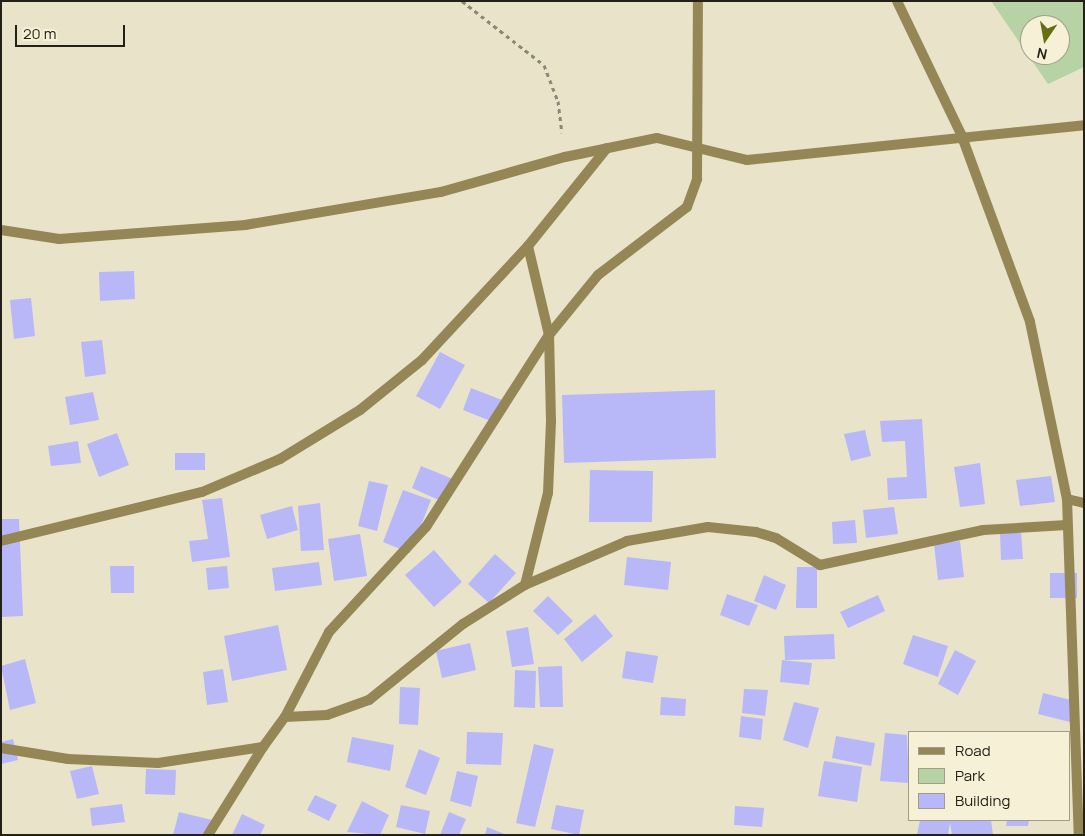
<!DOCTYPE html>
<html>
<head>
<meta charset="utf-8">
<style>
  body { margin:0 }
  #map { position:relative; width:1085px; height:836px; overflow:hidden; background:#e9e3ca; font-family:Manrope,sans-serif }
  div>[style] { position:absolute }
  .green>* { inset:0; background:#b7d2a5 }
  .building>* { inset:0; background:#b8b8f9 }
  .path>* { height:3px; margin-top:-1.5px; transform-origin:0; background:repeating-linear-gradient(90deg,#8c8876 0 4px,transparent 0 8px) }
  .minor>* { height:10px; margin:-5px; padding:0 5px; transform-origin:5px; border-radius:5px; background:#958656 }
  span { translate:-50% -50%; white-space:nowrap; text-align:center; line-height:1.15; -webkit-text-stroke:4.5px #f6f0d7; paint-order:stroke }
  .frame { position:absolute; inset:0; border:2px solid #232017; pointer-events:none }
  .legend { position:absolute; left:908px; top:731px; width:162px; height:90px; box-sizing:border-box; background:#f6f0d7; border:1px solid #a29d8a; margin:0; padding:6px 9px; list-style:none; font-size:15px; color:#232017 }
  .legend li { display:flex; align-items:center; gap:10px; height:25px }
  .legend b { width:25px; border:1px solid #a29d8a }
  .north { position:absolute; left:1020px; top:15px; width:50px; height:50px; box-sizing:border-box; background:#f6f0d7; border:1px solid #a29d8a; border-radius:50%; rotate:192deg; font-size:14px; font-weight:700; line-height:20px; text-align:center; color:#232017 }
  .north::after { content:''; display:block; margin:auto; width:18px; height:22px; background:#656e14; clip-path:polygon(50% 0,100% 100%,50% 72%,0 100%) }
  .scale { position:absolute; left:15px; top:25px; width:110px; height:22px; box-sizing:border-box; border:2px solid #232017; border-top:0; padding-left:6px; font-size:15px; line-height:18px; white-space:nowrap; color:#232017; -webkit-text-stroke:4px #f6f0d7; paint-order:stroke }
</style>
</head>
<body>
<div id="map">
  <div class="green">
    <div style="clip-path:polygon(evenodd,991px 1px,1084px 1px,1084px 67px,1048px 84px,991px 1px,1030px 25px,1060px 25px,1060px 55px,1030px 55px,1030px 25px)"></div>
  </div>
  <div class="building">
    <div style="clip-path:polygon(134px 271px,135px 299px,100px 301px,99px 272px)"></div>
    <div style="clip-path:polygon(31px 298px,35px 336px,14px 339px,10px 300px)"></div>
    <div style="clip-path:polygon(102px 340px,106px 374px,85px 377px,81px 342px)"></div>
    <div style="clip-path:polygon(440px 352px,465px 365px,440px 409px,416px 396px)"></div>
    <div style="clip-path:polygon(471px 388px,502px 400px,493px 422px,463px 410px)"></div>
    <div style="clip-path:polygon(715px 390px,716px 458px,564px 463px,562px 395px)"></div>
    <div style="clip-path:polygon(93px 392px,99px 420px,70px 425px,65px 397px)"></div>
    <div style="clip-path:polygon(922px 419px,927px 498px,888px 500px,887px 478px,907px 477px,905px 441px,882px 442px,880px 421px)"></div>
    <div style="clip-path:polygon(865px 430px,871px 456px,851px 461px,844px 434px)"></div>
    <div style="clip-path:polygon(117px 433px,129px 465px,99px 477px,87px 444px)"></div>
    <div style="clip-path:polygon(78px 441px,81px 463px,51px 466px,48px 446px)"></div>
    <div style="clip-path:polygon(175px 453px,205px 453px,205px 470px,175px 470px)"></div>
    <div style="clip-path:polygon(980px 463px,985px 504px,960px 507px,954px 467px)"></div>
    <div style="clip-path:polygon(421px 466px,453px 479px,443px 502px,412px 488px)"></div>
    <div style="clip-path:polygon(590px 470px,653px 471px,652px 522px,589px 522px)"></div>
    <div style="clip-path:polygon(1051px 476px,1055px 502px,1020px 506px,1016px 480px)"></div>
    <div style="clip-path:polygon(369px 481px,388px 485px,377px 531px,358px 526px)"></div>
    <div style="clip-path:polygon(403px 490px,431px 500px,410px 553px,383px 542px)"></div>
    <div style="clip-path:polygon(222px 498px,230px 557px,192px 562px,189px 541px,208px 539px,202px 500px)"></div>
    <div style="clip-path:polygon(320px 503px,324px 550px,301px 551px,298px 506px)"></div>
    <div style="clip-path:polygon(292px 506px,298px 530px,267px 539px,260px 515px)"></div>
    <div style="clip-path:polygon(894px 507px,898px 534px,866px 538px,863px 510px)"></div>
    <div style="clip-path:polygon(1px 519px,19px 519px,23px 616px,1px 617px)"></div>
    <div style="clip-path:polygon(855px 520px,857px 543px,833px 544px,832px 522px)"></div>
    <div style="clip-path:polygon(1021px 532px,1023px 559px,1001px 560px,1000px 533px)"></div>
    <div style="clip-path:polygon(360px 534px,367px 576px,334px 581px,328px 539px)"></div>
    <div style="clip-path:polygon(960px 541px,964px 577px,938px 580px,934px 544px)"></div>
    <div style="clip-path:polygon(434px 550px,462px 582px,434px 607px,405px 575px)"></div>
    <div style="clip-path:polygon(495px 554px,516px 573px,489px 603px,468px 584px)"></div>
    <div style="clip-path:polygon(627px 557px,671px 562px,668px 590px,624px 585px)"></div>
    <div style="clip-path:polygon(319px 562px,322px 585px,275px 591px,272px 568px)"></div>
    <div style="clip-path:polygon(110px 566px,134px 566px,134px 593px,111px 593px)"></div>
    <div style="clip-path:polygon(227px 566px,229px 588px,208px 590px,206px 568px)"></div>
    <div style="clip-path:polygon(797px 567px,817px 567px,817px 608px,796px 608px)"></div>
    <div style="clip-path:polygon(1050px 573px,1077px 573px,1077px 598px,1050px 598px)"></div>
    <div style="clip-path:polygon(764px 575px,786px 585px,776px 610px,754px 601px)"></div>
    <div style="clip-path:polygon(727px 594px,758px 605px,749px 626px,720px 615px)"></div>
    <div style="clip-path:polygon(878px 595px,885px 611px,848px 628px,840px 612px)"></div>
    <div style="clip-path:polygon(548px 596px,573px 621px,558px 635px,533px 611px)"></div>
    <div style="clip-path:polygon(595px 614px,613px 636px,582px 662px,564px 639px)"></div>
    <div style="clip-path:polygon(278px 625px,287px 670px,232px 681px,224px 636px)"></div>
    <div style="clip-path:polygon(528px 627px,534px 664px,512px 667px,506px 631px)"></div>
    <div style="clip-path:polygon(834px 634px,835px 659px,785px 660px,784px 636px)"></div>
    <div style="clip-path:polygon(913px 635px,948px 646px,938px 677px,903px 664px)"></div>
    <div style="clip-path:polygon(470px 643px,476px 670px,442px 678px,436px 651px)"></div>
    <div style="clip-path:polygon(955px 650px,976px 661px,958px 695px,938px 684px)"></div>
    <div style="clip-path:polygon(626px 651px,658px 656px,653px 683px,622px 678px)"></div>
    <div style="clip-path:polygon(25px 659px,36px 703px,10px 710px,1px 666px)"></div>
    <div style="clip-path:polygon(782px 660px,812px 663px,809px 685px,780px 682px)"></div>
    <div style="clip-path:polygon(562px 666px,563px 707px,540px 707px,538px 667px)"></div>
    <div style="clip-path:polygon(223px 669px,228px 702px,207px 705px,203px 672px)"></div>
    <div style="clip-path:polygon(515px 670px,536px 671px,535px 708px,514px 707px)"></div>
    <div style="clip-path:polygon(400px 687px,420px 688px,418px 725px,399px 724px)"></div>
    <div style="clip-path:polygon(744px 689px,768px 690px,765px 716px,742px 713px)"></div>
    <div style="clip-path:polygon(1043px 693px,1079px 702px,1074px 723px,1038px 714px)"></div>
    <div style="clip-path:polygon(661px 697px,686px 699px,685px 716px,660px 715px)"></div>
    <div style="clip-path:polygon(794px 702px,819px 708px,808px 748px,783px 740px)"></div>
    <div style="clip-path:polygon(741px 716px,763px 719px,761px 740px,739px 737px)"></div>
    <div style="clip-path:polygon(467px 732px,503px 733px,501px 765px,466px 764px)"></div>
    <div style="clip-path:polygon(885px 733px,907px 735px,909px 783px,880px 781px)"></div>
    <div style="clip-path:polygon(836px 736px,875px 743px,871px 766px,832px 758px)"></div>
    <div style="clip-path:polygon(352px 737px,394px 745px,390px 771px,347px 762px)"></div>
    <div style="clip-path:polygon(13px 739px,18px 760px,1px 764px,1px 742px)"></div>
    <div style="clip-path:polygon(534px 744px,554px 749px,535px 827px,516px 823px)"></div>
    <div style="clip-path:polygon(419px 749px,440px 758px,426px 795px,405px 787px)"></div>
    <div style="clip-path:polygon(824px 761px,862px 767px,857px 802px,818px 796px)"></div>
    <div style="clip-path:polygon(92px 766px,99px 794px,77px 799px,70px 771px)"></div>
    <div style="clip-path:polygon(146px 769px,176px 770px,175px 795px,145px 794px)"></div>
    <div style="clip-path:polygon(457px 771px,478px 776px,471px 807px,450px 801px)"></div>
    <div style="clip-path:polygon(315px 795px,337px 805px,329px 821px,307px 810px)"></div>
    <div style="clip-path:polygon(362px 801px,389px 815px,380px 835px,347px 832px)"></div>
    <div style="clip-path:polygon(122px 804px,125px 822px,92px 826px,90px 808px)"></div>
    <div style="clip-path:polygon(401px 805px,430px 811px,425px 834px,396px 827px)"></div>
    <div style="clip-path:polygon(556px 805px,584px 810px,579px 835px,551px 829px)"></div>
    <div style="clip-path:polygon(735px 806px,764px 808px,762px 827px,734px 825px)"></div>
    <div style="clip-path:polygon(179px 812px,212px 820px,208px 835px,173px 835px)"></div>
    <div style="clip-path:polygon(449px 812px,466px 819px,459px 835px,440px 835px)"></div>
    <div style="clip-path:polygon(242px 814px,265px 825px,260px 835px,232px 835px)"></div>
    <div style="clip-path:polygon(920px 820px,991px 820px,993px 835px,952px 835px,950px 823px,948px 835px,917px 835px)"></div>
    <div style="clip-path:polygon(1007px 820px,1029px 820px,1028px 826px,1006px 826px)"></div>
    <div style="clip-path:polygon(487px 827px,507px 835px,485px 835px)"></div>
  </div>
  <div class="path">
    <div style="left:462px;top:1px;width:104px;rotate:38deg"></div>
    <div style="left:544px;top:65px;width:39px;rotate:69deg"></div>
    <div style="left:558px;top:101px;width:32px;rotate:83deg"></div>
  </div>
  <div class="minor">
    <div style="left:897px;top:1px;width:148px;rotate:64.3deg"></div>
    <div style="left:961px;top:134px;width:200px;rotate:69.8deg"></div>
    <div style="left:1030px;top:322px;width:181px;rotate:78.2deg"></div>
    <div style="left:1067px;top:499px;width:336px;rotate:88deg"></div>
    <div style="left:1px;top:230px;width:59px;rotate:8.8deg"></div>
    <div style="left:59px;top:239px;width:187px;rotate:-4.3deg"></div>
    <div style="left:245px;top:225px;width:199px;rotate:-9.6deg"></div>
    <div style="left:441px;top:192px;width:129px;rotate:-15.8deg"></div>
    <div style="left:565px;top:157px;width:94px;rotate:-11.7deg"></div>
    <div style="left:657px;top:138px;width:93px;rotate:13.7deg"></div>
    <div style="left:747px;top:160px;width:339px;rotate:-5.9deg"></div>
    <div style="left:1067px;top:499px;width:17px;rotate:13deg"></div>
    <div style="left:1px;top:541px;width:207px;rotate:-13.7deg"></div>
    <div style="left:202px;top:492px;width:85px;rotate:-22.9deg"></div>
    <div style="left:280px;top:459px;width:94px;rotate:-31.5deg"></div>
    <div style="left:360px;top:410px;width:80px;rotate:-38.9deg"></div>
    <div style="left:422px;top:360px;width:156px;rotate:-47.1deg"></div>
    <div style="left:528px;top:246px;width:126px;rotate:-51.1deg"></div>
    <div style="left:525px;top:585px;width:95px;rotate:-76deg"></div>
    <div style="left:548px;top:493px;width:72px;rotate:-87.6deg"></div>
    <div style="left:551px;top:421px;width:86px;rotate:-91.3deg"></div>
    <div style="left:549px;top:335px;width:91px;rotate:-103.3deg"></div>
    <div style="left:285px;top:717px;width:42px;rotate:-2.7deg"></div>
    <div style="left:327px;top:715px;width:45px;rotate:-19.7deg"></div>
    <div style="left:369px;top:700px;width:121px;rotate:-39deg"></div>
    <div style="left:463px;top:624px;width:73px;rotate:-32.2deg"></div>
    <div style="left:525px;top:585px;width:111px;rotate:-23.3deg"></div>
    <div style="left:627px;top:541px;width:82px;rotate:-9.8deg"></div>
    <div style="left:708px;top:527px;width:48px;rotate:5.9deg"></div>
    <div style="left:756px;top:532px;width:21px;rotate:17deg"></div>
    <div style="left:776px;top:538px;width:52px;rotate:31.5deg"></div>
    <div style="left:820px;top:565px;width:167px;rotate:-12.1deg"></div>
    <div style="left:983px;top:530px;width:84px;rotate:-3.4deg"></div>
    <div style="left:1px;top:748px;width:68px;rotate:9.3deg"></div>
    <div style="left:68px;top:759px;width:90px;rotate:2.5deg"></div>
    <div style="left:158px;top:763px;width:106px;rotate:-8.7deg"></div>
    <div style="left:263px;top:747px;width:37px;rotate:-54deg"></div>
    <div style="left:285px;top:717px;width:96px;rotate:-62.6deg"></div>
    <div style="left:329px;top:632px;width:143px;rotate:-47.3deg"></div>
    <div style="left:426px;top:527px;width:228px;rotate:-57.4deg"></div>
    <div style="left:549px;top:335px;width:77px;rotate:-50.8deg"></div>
    <div style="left:598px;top:275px;width:112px;rotate:-37.4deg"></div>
    <div style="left:687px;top:207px;width:30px;rotate:-70deg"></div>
    <div style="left:697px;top:179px;width:178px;rotate:-89.7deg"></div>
    <div style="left:208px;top:835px;width:104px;rotate:-58deg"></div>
  </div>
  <div class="frame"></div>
  <ul class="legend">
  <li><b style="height:6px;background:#958656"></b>Road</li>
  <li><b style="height:14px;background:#b7d2a5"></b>Park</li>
  <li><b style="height:14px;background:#b8b8f9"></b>Building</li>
  </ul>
  <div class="north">N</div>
  <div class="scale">20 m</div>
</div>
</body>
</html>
